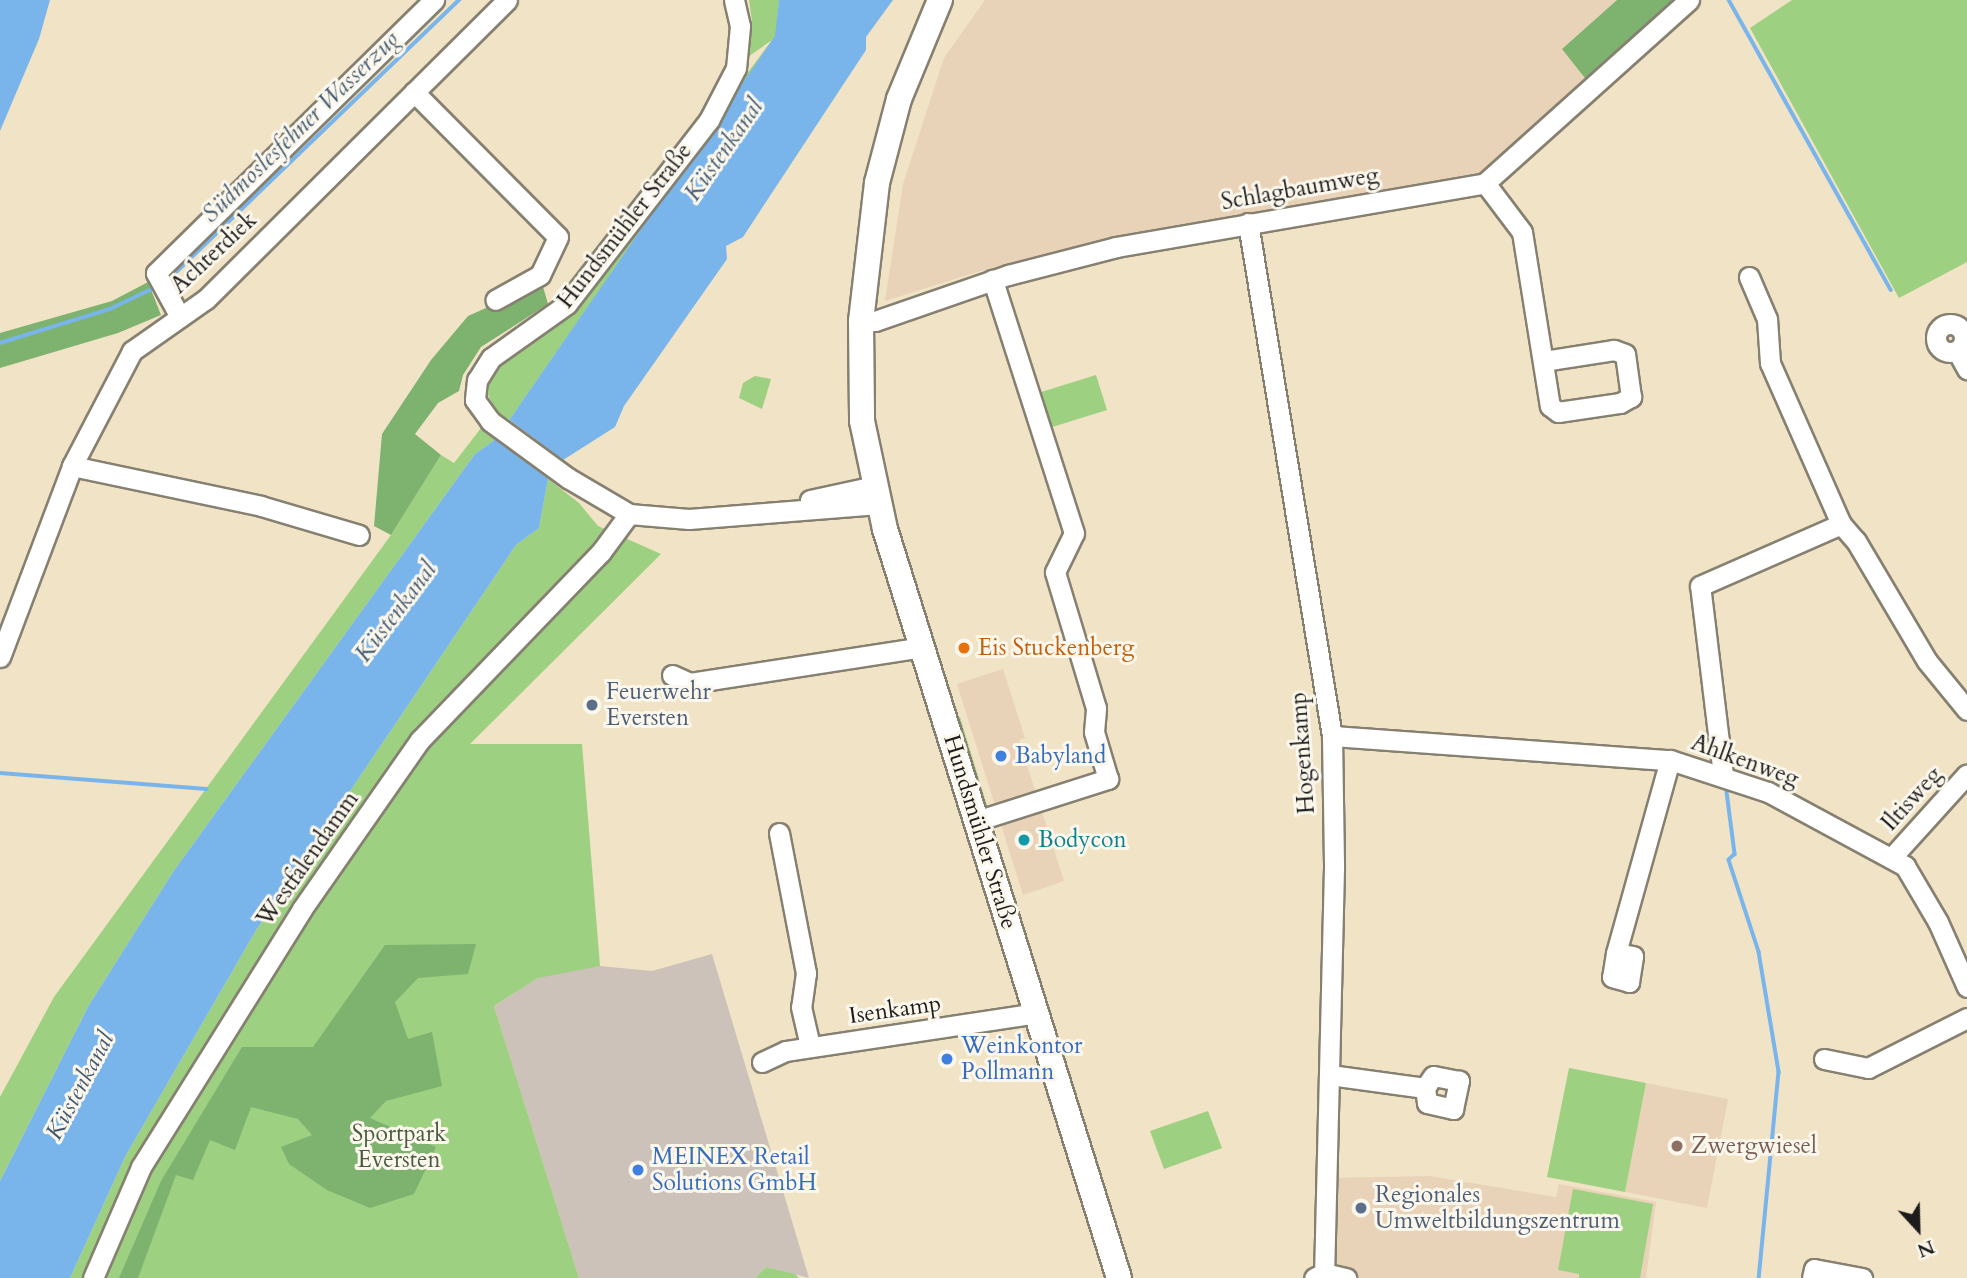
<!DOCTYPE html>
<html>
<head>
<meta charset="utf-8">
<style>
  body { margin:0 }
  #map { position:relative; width:1967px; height:1278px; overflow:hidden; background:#f1e3c6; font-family:Cardo,serif }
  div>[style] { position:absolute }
  .built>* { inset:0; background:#e9d3b8 }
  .industrial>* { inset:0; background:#ccc2b9 }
  .green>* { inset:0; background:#9dd081 }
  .forest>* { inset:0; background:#7eb26f }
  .water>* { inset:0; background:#79b5eb }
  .pier>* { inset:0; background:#f1e3c6 }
  .stream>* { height:3.5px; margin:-1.75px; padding:0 1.75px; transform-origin:1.75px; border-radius:1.75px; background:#79b5eb }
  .roads { filter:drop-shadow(2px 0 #868071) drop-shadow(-2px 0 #868071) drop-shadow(0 2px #868071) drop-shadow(0 -2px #868071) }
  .minor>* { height:19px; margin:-9.5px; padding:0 9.5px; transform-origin:9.5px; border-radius:9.5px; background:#fff }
  .minor>.ring { margin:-9.5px; padding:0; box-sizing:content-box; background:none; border:19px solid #fff; border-radius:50% }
  .major>* { height:24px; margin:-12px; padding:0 12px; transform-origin:12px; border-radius:12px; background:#fff }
  .dots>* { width:19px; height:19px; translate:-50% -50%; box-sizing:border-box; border:4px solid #fbf7ec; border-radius:50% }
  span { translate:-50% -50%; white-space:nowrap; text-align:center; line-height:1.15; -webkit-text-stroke:6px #fbf7ec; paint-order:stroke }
  .street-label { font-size:23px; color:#1c1c1c }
  .food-label { font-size:23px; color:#c56008 }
  .left { translate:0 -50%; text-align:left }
  .service-label { font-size:23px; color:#4e5e75 }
  .shop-label { font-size:23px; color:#366cbe }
  .culture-label { font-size:23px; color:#0d838f }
  .park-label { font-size:23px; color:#495b3f }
  .education-label { font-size:23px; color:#785e54 }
  .water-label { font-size:24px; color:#41596f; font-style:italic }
  .north { position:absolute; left:1883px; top:1194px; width:70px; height:70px; -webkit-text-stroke:5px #fbf7ec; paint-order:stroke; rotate:158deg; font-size:19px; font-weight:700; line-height:28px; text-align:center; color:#1c1c1c }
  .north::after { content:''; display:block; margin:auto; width:24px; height:32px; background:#1c1c1c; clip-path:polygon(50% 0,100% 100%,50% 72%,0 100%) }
</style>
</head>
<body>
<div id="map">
  <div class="built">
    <div style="clip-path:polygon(985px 0,1617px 0,1562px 49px,1588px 82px,1481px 177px,1273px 210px,987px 269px,885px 301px,903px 184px,944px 58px)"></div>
    <div style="clip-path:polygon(1003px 669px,1025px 738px,1019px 740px,1064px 881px,1023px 895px,957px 684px)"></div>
    <div style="clip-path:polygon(1646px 1083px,1728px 1099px,1707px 1208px,1625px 1192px)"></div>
    <div style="clip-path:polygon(1430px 1176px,1556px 1197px,1559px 1184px,1656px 1202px,1646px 1278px,1346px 1278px,1324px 1273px,1327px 1178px)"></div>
  </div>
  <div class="industrial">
    <div style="clip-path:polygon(712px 954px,809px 1278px,766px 1267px,755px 1278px,579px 1278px,494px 1006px,538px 978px,560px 971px,600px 966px,652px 971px)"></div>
  </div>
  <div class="green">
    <div style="clip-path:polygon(749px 0,779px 0,776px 36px,496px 439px,475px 454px,173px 872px,89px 1005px,0 1181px,0 1097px,54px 997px,391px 535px,441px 455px,454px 463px,495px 410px,485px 388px,494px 369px,572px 309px,772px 40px,745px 59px,752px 21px)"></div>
    <div style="clip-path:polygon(1792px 0,1967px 0,1967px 262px,1899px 298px,1750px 28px)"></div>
    <div style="clip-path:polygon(1096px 375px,1107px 410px,1049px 428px,1038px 393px)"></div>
    <div style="clip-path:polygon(755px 376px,771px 379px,762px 409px,739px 398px,743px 383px)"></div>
    <div style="clip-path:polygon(548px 479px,579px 503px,598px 526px,661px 554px,470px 744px,582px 744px,600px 966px,538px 978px,494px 1006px,579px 1278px,70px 1278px,126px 1155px,255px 932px,516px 545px,539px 528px)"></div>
    <div style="clip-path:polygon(960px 717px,988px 809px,981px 806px,952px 719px)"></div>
    <div style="clip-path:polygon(1569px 1068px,1646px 1083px,1625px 1192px,1547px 1177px)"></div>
    <div style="clip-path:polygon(1208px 1111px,1222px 1148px,1164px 1169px,1150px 1131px)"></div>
    <div style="clip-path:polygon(1573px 1189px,1653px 1204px,1640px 1278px,1579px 1278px,1579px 1274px,1558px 1270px)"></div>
    <div style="clip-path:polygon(766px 1267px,795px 1274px,799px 1278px,755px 1278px)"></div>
  </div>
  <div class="forest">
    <div style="clip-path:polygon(1617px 0,1681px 0,1588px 82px,1562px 49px)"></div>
    <div style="clip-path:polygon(148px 282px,161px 315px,118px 333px,0 368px,0 333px,112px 301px)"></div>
    <div style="clip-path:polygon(542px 283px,548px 304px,481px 347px,463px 375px,459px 391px,438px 403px,415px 434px,441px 455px,391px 535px,374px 526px,382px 434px,431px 360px,468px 316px)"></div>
    <div style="clip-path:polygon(476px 944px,468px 974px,418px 978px,395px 1002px,408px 1039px,432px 1032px,442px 1086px,386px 1101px,370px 1118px,436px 1147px,414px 1194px,370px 1208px,327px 1190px,289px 1164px,281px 1147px,312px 1135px,298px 1119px,251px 1107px,235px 1150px,210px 1140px,193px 1180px,176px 1175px,138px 1278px,119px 1278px,161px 1181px,242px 1047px,313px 1047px,385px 945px)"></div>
  </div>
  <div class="water">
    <div style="clip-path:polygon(0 0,50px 0,39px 39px,0 131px)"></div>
    <div style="clip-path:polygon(779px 0,893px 0,866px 37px,866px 50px,743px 237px,726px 246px,727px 259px,624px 406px,615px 427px,563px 460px,548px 479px,539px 528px,516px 545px,255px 932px,126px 1155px,70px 1278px,0 1278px,0 1181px,89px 1005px,173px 872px,475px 454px,496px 439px,775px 36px)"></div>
  </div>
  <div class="pier">
    <div style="clip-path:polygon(507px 418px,566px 462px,552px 480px,493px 436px)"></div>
  </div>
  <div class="stream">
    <div style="left:1729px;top:0;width:332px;rotate:60.8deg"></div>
    <div style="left:168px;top:280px;width:404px;rotate:-43.9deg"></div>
    <div style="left:0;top:343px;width:115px;rotate:-17.2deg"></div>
    <div style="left:110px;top:309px;width:51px;rotate:-25.6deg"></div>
    <div style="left:0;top:773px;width:207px;rotate:4.4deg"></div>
    <div style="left:1727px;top:792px;width:63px;rotate:82.6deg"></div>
    <div style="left:1735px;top:854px;width:8px;rotate:135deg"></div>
    <div style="left:1729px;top:860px;width:97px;rotate:71.9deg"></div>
    <div style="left:1759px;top:952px;width:122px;rotate:80.5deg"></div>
    <div style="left:1779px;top:1072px;width:207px;rotate:95.5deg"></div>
  </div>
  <div class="roads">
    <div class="minor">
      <div style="left:734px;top:0;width:27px;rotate:77deg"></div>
      <div style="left:740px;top:26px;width:42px;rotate:95.4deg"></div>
      <div style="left:736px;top:68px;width:59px;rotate:117.4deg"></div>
      <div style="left:709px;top:120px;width:232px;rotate:127.7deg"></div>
      <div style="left:567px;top:304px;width:93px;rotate:144.6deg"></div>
      <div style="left:491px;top:358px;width:26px;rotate:122deg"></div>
      <div style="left:477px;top:380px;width:20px;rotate:96deg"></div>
      <div style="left:475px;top:400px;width:26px;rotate:54deg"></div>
      <div style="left:490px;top:421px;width:97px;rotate:36.2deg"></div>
      <div style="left:568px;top:478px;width:71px;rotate:30.5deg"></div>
      <div style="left:629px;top:514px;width:60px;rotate:4.8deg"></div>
      <div style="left:689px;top:519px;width:190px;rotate:-4.5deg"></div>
      <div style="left:414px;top:92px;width:204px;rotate:45.2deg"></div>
      <div style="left:558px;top:237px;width:42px;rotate:115.3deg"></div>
      <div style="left:540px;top:275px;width:51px;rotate:150.9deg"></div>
      <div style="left:1485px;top:183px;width:61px;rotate:52.9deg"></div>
      <div style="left:1522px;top:232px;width:176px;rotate:80.9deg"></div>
      <div style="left:1550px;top:406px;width:10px;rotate:37deg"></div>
      <div style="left:1558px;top:412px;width:63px;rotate:-8.3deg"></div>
      <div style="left:1620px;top:403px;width:13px;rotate:-29deg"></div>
      <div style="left:1631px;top:397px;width:43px;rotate:-97.9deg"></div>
      <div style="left:1625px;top:354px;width:12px;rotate:-160deg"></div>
      <div style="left:1614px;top:350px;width:72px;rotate:171.2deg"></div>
      <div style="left:1248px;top:223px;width:520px;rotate:80.7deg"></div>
      <div style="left:1332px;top:736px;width:132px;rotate:89.1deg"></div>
      <div style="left:1334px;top:868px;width:405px;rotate:91.4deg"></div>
      <div style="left:1324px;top:1273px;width:11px;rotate:153deg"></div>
      <div style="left:1749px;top:277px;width:46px;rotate:66.8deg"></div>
      <div style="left:1767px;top:319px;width:44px;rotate:86.1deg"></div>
      <div style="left:1770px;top:363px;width:176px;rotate:66.2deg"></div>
      <div style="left:1841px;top:524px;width:23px;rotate:49deg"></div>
      <div style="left:1856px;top:541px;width:139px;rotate:59.4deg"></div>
      <div style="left:1927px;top:661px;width:63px;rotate:50.8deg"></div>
      <div style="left:180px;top:317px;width:50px;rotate:-118.6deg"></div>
      <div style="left:156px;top:273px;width:390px;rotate:-44.5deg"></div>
      <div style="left:861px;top:321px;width:14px"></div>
      <div style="left:875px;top:321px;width:141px;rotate:-19.1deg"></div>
      <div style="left:1008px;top:275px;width:112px;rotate:-14.5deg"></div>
      <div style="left:1116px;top:247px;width:375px;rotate:-9.8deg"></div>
      <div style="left:1485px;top:183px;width:274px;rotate:-41.9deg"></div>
      <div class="ring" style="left:1936px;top:324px;width:9px;height:9px"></div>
      <div style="left:1957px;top:351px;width:21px;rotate:61deg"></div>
      <div style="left:72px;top:466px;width:193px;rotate:11.9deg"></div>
      <div style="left:261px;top:506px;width:102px;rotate:16.5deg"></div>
      <div style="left:810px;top:500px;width:66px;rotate:-12.3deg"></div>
      <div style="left:0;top:657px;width:204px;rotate:-69.3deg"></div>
      <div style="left:72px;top:466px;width:130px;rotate:-62.4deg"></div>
      <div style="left:132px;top:351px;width:90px;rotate:-35.1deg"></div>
      <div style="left:206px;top:299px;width:424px;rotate:-44.8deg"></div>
      <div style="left:672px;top:675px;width:20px;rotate:24deg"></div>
      <div style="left:690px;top:683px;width:235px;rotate:-8.8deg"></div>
      <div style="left:1332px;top:736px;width:339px;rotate:4.1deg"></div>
      <div style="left:1670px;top:760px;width:103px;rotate:18.1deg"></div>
      <div style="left:1768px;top:792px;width:156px;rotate:28.4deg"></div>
      <div style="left:1905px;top:866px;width:65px;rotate:59.5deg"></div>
      <div style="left:1938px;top:922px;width:71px;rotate:66deg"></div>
      <div style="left:1723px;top:775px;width:190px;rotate:-96.9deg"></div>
      <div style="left:1700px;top:586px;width:154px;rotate:-23.7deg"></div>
      <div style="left:976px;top:821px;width:139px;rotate:-17.7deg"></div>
      <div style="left:1108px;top:779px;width:49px;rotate:-106.6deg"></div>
      <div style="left:1094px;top:732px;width:24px;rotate:-85deg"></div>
      <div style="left:1096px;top:708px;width:142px;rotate:-106.8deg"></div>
      <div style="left:1055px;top:572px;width:43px;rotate:-64deg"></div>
      <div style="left:1074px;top:533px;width:266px;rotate:-107.8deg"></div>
      <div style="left:779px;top:833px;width:143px;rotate:79.1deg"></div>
      <div style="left:806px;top:973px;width:34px;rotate:98deg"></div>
      <div style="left:801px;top:1007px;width:40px;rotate:77deg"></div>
      <div style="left:1893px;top:856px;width:110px;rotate:-47.9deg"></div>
      <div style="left:1616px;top:953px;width:24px;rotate:99deg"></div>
      <div style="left:1612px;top:977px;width:18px;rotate:16deg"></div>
      <div style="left:1629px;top:982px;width:26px;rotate:-81deg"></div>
      <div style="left:1633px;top:956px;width:17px;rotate:-170deg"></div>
      <div style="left:1616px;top:953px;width:200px;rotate:-74.4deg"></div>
      <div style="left:1824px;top:1059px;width:45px;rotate:11.6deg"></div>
      <div style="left:1868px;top:1068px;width:111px;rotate:-26.8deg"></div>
      <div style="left:762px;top:1062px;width:26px;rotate:-25deg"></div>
      <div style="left:786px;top:1051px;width:253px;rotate:-8.6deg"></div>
      <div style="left:1330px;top:1075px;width:96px;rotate:7.8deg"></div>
      <div style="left:1425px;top:1088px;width:15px;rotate:82deg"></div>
      <div style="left:1427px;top:1103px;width:27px;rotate:13deg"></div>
      <div style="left:1453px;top:1109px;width:29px;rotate:-78deg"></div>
      <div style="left:1459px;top:1081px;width:26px;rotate:-169deg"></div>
      <div style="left:1433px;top:1076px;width:14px;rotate:124deg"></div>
      <div style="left:1324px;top:1273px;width:23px;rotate:13deg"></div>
      <div style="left:93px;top:1278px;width:121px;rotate:-66.6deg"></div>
      <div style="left:141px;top:1167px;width:304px;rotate:-58deg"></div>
      <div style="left:302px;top:909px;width:206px;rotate:-55.1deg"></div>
      <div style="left:420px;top:740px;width:261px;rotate:-46.1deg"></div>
      <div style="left:601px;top:552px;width:47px;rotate:-53.6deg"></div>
      <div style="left:1812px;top:1278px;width:9px;rotate:-77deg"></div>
      <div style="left:1814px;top:1269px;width:49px;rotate:10.6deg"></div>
    </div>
    <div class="major">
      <div style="left:940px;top:0;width:107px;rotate:112.5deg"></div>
      <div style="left:899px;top:99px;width:87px;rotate:104.7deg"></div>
      <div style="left:877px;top:183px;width:139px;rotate:96.6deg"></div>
      <div style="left:861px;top:321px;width:100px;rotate:89.4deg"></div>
      <div style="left:862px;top:421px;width:110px;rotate:78deg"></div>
      <div style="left:885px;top:529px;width:785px;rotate:72.65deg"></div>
    </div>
  </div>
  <div class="dots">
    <div style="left:964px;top:648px;background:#e8710a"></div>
    <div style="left:592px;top:705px;background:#5c6f8a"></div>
    <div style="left:1001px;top:756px;background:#3f7fe0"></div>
    <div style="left:1024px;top:840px;background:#0f9aa8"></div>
    <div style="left:947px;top:1059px;background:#3f7fe0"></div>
    <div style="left:1677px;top:1146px;background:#8d6e63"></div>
    <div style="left:638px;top:1170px;background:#3f7fe0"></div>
    <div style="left:1361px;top:1208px;background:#5c6f8a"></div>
  </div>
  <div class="street-label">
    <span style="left:1300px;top:189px;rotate:-10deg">Schlagbaumweg</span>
    <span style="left:625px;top:226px;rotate:-52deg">Hundsmühler Straße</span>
    <span style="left:214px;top:253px;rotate:-43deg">Achterdiek</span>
    <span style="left:1303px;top:753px;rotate:-94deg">Hogenkamp</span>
    <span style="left:1745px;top:761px;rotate:20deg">Ahlkenweg</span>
    <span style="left:1912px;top:799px;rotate:-48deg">Iltisweg</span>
    <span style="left:980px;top:832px;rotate:73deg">Hundsmühler Straße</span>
    <span style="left:308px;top:859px;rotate:-55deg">Westfalendamm</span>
    <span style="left:895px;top:1010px;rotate:-8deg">Isenkamp</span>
  </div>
  <div class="food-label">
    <span class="left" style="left:978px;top:648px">Eis Stuckenberg</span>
  </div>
  <div class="service-label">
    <span class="left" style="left:606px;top:705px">Feuerwehr<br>Eversten</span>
    <span class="left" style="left:1375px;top:1208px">Regionales<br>Umweltbildungszentrum</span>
  </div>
  <div class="shop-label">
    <span class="left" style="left:1015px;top:756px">Babyland</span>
    <span class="left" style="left:961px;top:1059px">Weinkontor<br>Pollmann</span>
    <span class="left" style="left:652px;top:1170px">MEINEX Retail<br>Solutions GmbH</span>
  </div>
  <div class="culture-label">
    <span class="left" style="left:1038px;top:840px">Bodycon</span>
  </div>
  <div class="park-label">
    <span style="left:399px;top:1147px">Sportpark<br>Eversten</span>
  </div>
  <div class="education-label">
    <span class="left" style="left:1691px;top:1146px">Zwergwiesel</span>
  </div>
  <div class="water-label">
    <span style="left:301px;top:127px;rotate:-44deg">Südmoslesfehner Wasserzug</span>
    <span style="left:724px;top:150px;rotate:-55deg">Küstenkanal</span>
    <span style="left:396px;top:612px;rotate:-53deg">Küstenkanal</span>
    <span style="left:80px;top:1086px;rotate:-62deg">Küstenkanal</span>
  </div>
  <div class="north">N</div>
</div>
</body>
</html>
